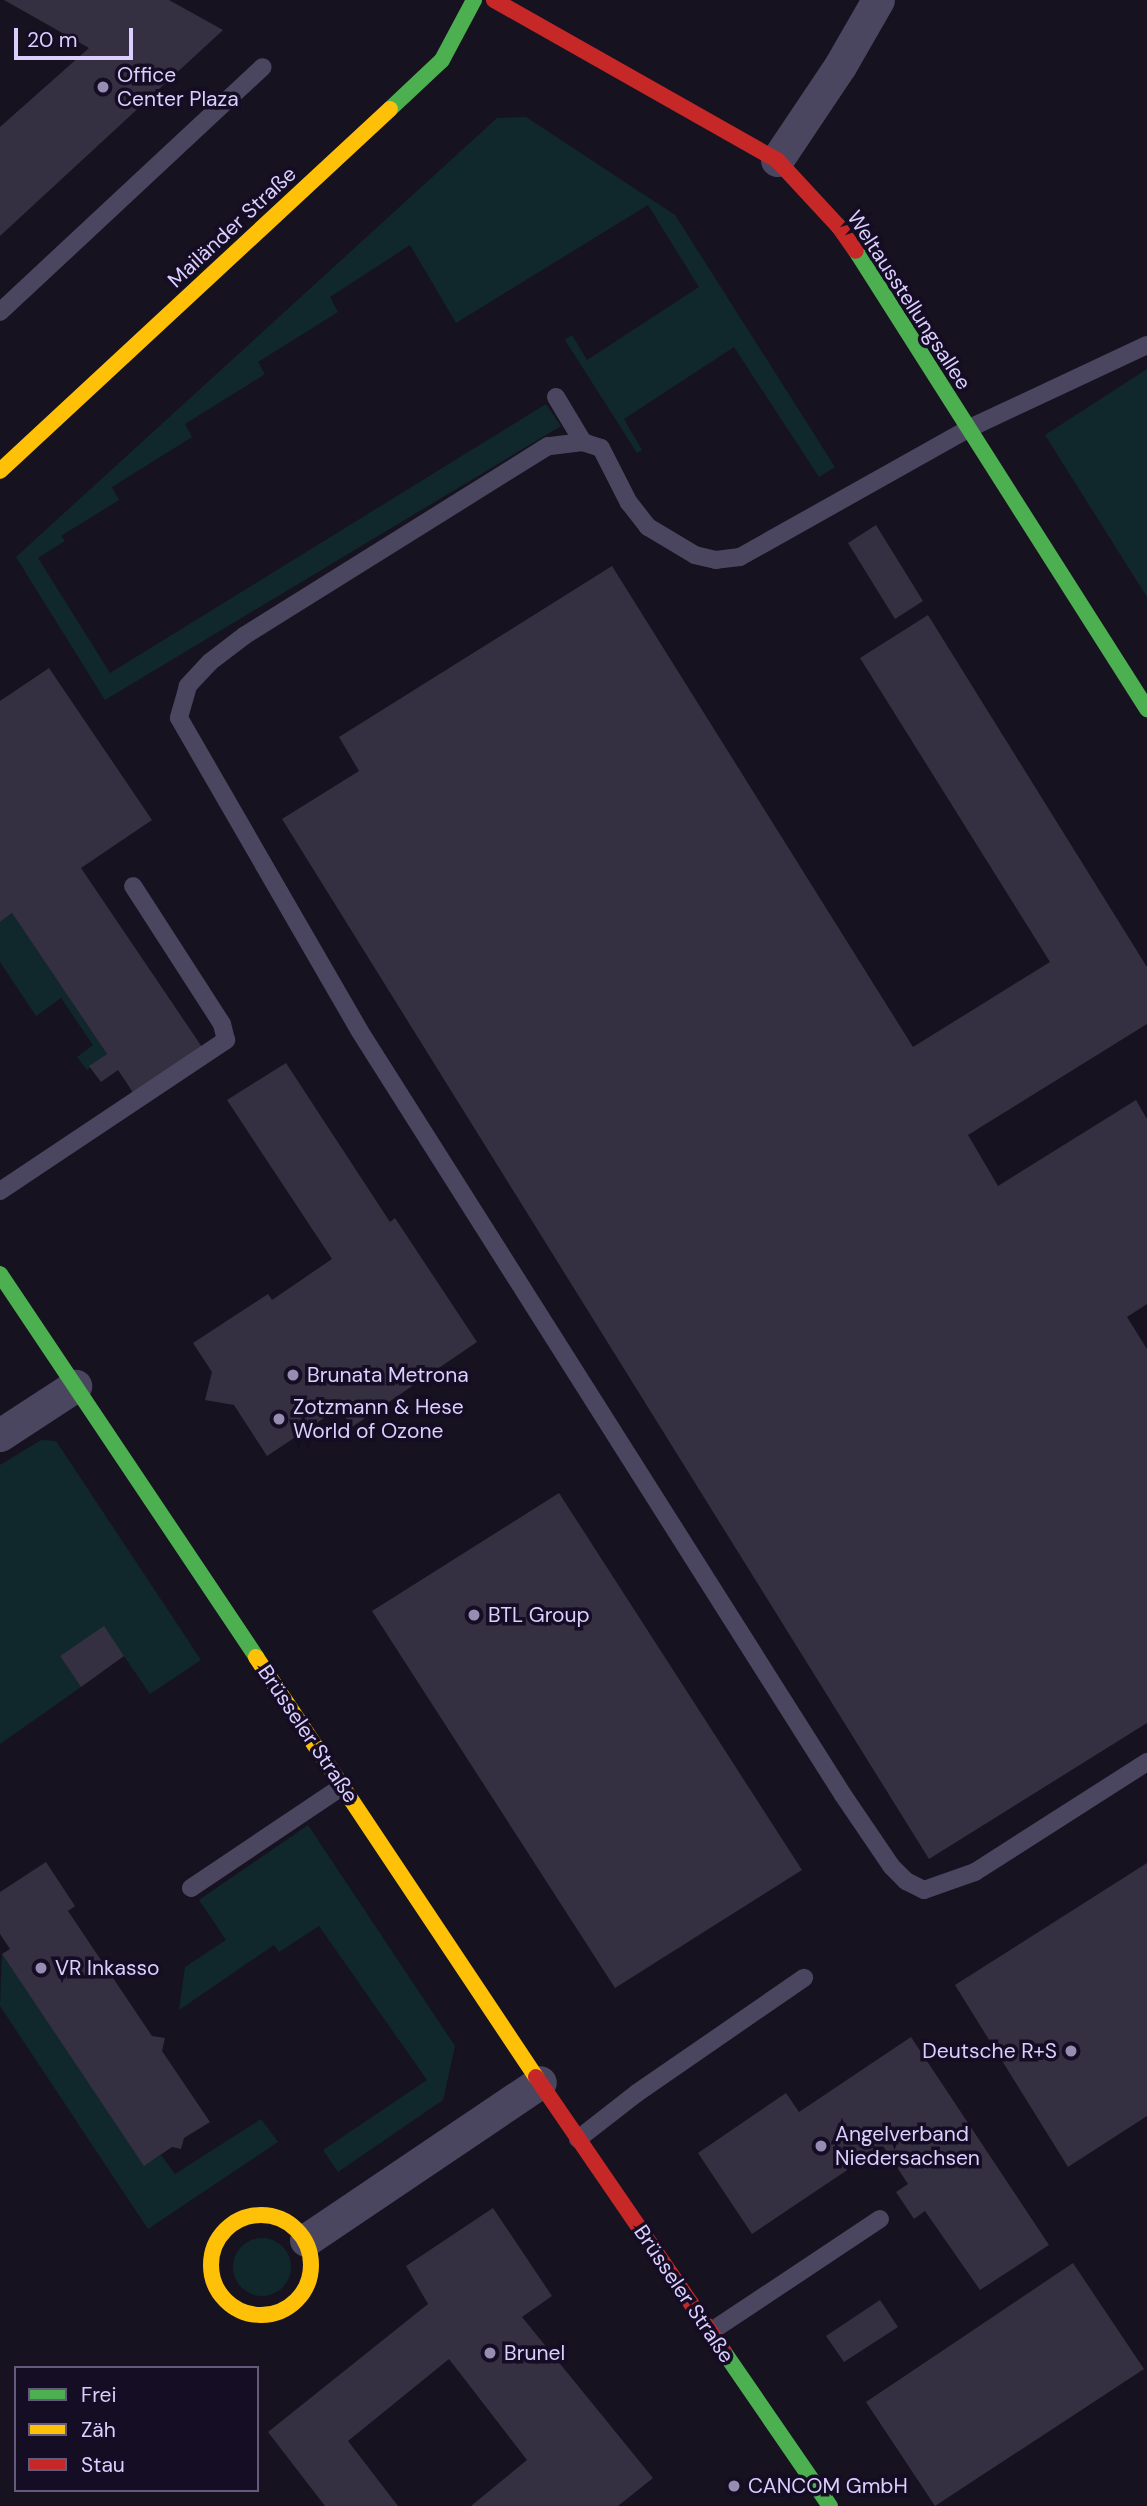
<!DOCTYPE html>
<html>
<head>
<meta charset="utf-8">
<style>
  body { margin:0 }
  #map { position:relative; width:1147px; height:2506px; overflow:hidden; background:#16121f; font-family:"DM Sans",sans-serif }
  div>[style] { position:absolute }
  .green>* { inset:0; background:#10282c }
  .round { border-radius:50% }
  .building>* { inset:0; background:#343041 }
  .lane>* { height:18px; margin:-9px; padding:0 9px; transform-origin:9px; border-radius:9px; background:#4b4660 }
  .street>* { height:33px; margin:-16.5px; padding:0 16.5px; transform-origin:16.5px; border-radius:16.5px; background:#4b4660 }
  .fast>* { height:16px; margin:-8px; padding:0 8px; transform-origin:8px; border-radius:8px; background:#4caf50 }
  .slow>* { height:16px; margin:-8px; padding:0 8px; transform-origin:8px; border-radius:8px; background:#ffc107 }
  .slow>.ring { margin:-8px; padding:0; box-sizing:content-box; background:none; border:16px solid #ffc107; border-radius:50% }
  .jam>* { height:16px; margin:-8px; padding:0 8px; transform-origin:8px; border-radius:8px; background:#c62828 }
  .dots>* { width:19px; height:19px; translate:-50% -50%; box-sizing:border-box; border:4px solid #140d24; border-radius:50% }
  span { translate:-50% -50%; white-space:nowrap; text-align:center; line-height:1.15; -webkit-text-stroke:7px #140d24; paint-order:stroke }
  .poi-label { font-size:21px; color:#dbcfff }
  .left { translate:0 -50%; text-align:left }
  .right { translate:-100% -50%; text-align:right }
  .street-label { font-size:21px; color:#dbcfff }
  .legend { position:absolute; left:14px; top:2366px; width:245px; height:126px; box-sizing:border-box; background:#140d24; border:2px solid #645b7c; margin:0; padding:9px 12px; list-style:none; font-size:21px; color:#dbcfff }
  .legend li { display:flex; align-items:center; gap:14px; height:35px }
  .legend b { width:35px; border:2px solid #645b7c }
  .scale { position:absolute; left:14px; top:28px; width:119px; height:32px; box-sizing:border-box; border:4px solid #dbcfff; border-top:0; padding-left:9px; font-size:21px; line-height:24px; white-space:nowrap; color:#dbcfff; -webkit-text-stroke:5px #140d24; paint-order:stroke }
</style>
</head>
<body>
<div id="map">
  <div class="green">
    <div style="clip-path:polygon(526px 117px,675px 215px,835px 467px,819px 477px,734px 347px,624px 419px,642px 450px,637px 453px,565px 340px,572px 335px,587px 360px,699px 287px,648px 205px,456px 323px,410px 245px,330px 297px,338px 312px,258px 362px,265px 374px,185px 424px,192px 437px,112px 487px,119px 500px,61px 536px,65px 541px,38px 558px,110px 673px,546px 404px,561px 426px,105px 700px,16px 557px,497px 118px)"></div>
    <div style="clip-path:polygon(1147px 369px,1147px 597px,1045px 435px)"></div>
    <div style="clip-path:polygon(12px 913px,107px 1054px,87px 1070px,77px 1057px,93px 1045px,61px 998px,36px 1016px,0 962px,0 922px)"></div>
    <div style="clip-path:polygon(41px 1440px,56px 1441px,201px 1660px,150px 1694px,104px 1627px,60px 1656px,81px 1687px,0 1744px,0 1465px)"></div>
    <div style="clip-path:polygon(308px 1825px,455px 2046px,443px 2100px,338px 2172px,323px 2150px,427px 2080px,319px 1926px,279px 1952px,274px 1945px,179px 2010px,185px 1967px,226px 1940px,199px 1900px)"></div>
    <div style="clip-path:polygon(2px 1954px,144px 2165px,161px 2155px,175px 2174px,261px 2119px,278px 2142px,148px 2229px,0 2006px)"></div>
    <div class="round" style="left:233px;top:2238px;width:58px;height:58px"></div>
  </div>
  <div class="building">
    <div style="clip-path:polygon(4px 0,169px 0,223px 30px,0 236px,0 127px,89px 48px)"></div>
    <div style="clip-path:polygon(876px 525px,923px 601px,895px 619px,848px 543px)"></div>
    <div style="clip-path:polygon(612px 566px,913px 1047px,1050px 962px,860px 658px,928px 615px,1147px 967px,1147px 1024px,968px 1135px,998px 1186px,1136px 1100px,1147px 1119px,1147px 1304px,1127px 1317px,1147px 1349px,1147px 1723px,929px 1859px,282px 819px,359px 771px,339px 737px)"></div>
    <div style="clip-path:polygon(49px 668px,152px 820px,81px 868px,202px 1047px,134px 1094px,118px 1070px,101px 1082px,89px 1066px,107px 1054px,12px 913px,0 922px,0 701px)"></div>
    <div style="clip-path:polygon(286px 1063px,390px 1222px,395px 1218px,477px 1342px,352px 1427px,339px 1408px,267px 1456px,234px 1405px,205px 1400px,212px 1372px,193px 1343px,268px 1294px,272px 1300px,332px 1259px,227px 1100px)"></div>
    <div style="clip-path:polygon(559px 1493px,802px 1870px,615px 1988px,372px 1611px)"></div>
    <div style="clip-path:polygon(104px 1626px,124px 1656px,81px 1687px,60px 1656px)"></div>
    <div style="clip-path:polygon(46px 1862px,75px 1906px,68px 1911px,152px 2036px,165px 2038px,162px 2051px,210px 2122px,184px 2138px,181px 2149px,172px 2147px,144px 2166px,2px 1954px,10px 1949px,0 1934px,0 1892px)"></div>
    <div style="clip-path:polygon(1147px 1863px,1147px 2116px,1068px 2167px,955px 1985px)"></div>
    <div style="clip-path:polygon(911px 2037px,1049px 2245px,980px 2290px,925px 2211px,914px 2219px,896px 2192px,908px 2184px,883px 2146px,752px 2234px,698px 2153px,786px 2093px,799px 2112px)"></div>
    <div style="clip-path:polygon(493px 2208px,552px 2296px,522px 2317px,653px 2478px,618px 2506px,471px 2506px,527px 2460px,449px 2359px,348px 2441px,398px 2506px,325px 2506px,268px 2432px,428px 2304px,406px 2266px)"></div>
    <div style="clip-path:polygon(1073px 2263px,1144px 2369px,935px 2506px,866px 2402px)"></div>
    <div style="clip-path:polygon(880px 2300px,898px 2327px,844px 2362px,826px 2336px)"></div>
  </div>
  <div class="lane">
    <div style="left:0;top:312px;width:359px;rotate:-43deg"></div>
    <div style="left:1147px;top:345px;width:198px;rotate:154.9deg"></div>
    <div style="left:968px;top:429px;width:261px;rotate:150.7deg"></div>
    <div style="left:740px;top:557px;width:24px;rotate:173deg"></div>
    <div style="left:716px;top:560px;width:22px;rotate:-167deg"></div>
    <div style="left:695px;top:555px;width:55px;rotate:-149.2deg"></div>
    <div style="left:648px;top:527px;width:31px;rotate:-128deg"></div>
    <div style="left:629px;top:503px;width:62px;rotate:-117deg"></div>
    <div style="left:601px;top:448px;width:19px;rotate:-162deg"></div>
    <div style="left:583px;top:442px;width:35px;rotate:173deg"></div>
    <div style="left:548px;top:446px;width:358px;rotate:148deg"></div>
    <div style="left:244px;top:636px;width:43px;rotate:142.6deg"></div>
    <div style="left:210px;top:662px;width:33px;rotate:133deg"></div>
    <div style="left:188px;top:686px;width:33px;rotate:106deg"></div>
    <div style="left:179px;top:718px;width:360px;rotate:60deg"></div>
    <div style="left:359px;top:1030px;width:905px;rotate:57.68deg"></div>
    <div style="left:843px;top:1795px;width:87px;rotate:55.8deg"></div>
    <div style="left:892px;top:1867px;width:20px;rotate:45deg"></div>
    <div style="left:906px;top:1881px;width:20px;rotate:27deg"></div>
    <div style="left:924px;top:1890px;width:54px;rotate:-19.4deg"></div>
    <div style="left:975px;top:1872px;width:204px;rotate:-32.6deg"></div>
    <div style="left:556px;top:397px;width:52px;rotate:59deg"></div>
    <div style="left:0;top:1191px;width:272px;rotate:-33.7deg"></div>
    <div style="left:226px;top:1040px;width:16px;rotate:-104deg"></div>
    <div style="left:222px;top:1024px;width:164px;rotate:-122.8deg"></div>
    <div style="left:191px;top:1888px;width:183px;rotate:-33.9deg"></div>
    <div style="left:578px;top:2139px;width:75px;rotate:-37.9deg"></div>
    <div style="left:637px;top:2093px;width:203px;rotate:-34.6deg"></div>
    <div style="left:710px;top:2332px;width:204px;rotate:-33.6deg"></div>
  </div>
  <div class="street">
    <div style="left:777px;top:160px;width:113px;rotate:-56.2deg"></div>
    <div style="left:840px;top:66px;width:76px;rotate:-60.1deg"></div>
    <div style="left:0;top:1435px;width:90px;rotate:-33.2deg"></div>
    <div style="left:306px;top:2240px;width:282px;rotate:-34deg"></div>
  </div>
  <div class="fast">
    <div style="left:390px;top:109px;width:71px;rotate:-43.3deg"></div>
    <div style="left:442px;top:60px;width:68px;rotate:-61.9deg"></div>
    <div style="left:856px;top:251px;width:543px;rotate:57.57deg"></div>
    <div style="left:0;top:1274px;width:461px;rotate:56.2deg"></div>
    <div style="left:724px;top:2352px;width:187px;rotate:55.5deg"></div>
  </div>
  <div class="slow">
    <div style="left:0;top:471px;width:532px;rotate:-42.87deg"></div>
    <div style="left:256px;top:1657px;width:505px;rotate:56.31deg"></div>
    <div class="ring" style="left:211px;top:2215px;width:84px;height:84px"></div>
  </div>
  <div class="jam">
    <div style="left:494px;top:0;width:325px;rotate:29.5deg"></div>
    <div style="left:777px;top:160px;width:91px;rotate:47.2deg"></div>
    <div style="left:839px;top:227px;width:29px;rotate:55deg"></div>
    <div style="left:536px;top:2077px;width:333px;rotate:55.6deg"></div>
  </div>
  <div class="dots">
    <div style="left:103px;top:87px;background:#968db1"></div>
    <div style="left:293px;top:1375px;background:#968db1"></div>
    <div style="left:279px;top:1419px;background:#968db1"></div>
    <div style="left:474px;top:1615px;background:#968db1"></div>
    <div style="left:41px;top:1968px;background:#968db1"></div>
    <div style="left:1071px;top:2051px;background:#968db1"></div>
    <div style="left:821px;top:2146px;background:#968db1"></div>
    <div style="left:490px;top:2353px;background:#968db1"></div>
    <div style="left:734px;top:2486px;background:#968db1"></div>
  </div>
  <div class="poi-label">
    <span class="left" style="left:117px;top:87px">Office<br>Center Plaza</span>
    <span class="left" style="left:307px;top:1375px">Brunata Metrona</span>
    <span class="left" style="left:293px;top:1419px">Zotzmann &amp; Hese<br>World of Ozone</span>
    <span class="left" style="left:488px;top:1615px">BTL Group</span>
    <span class="left" style="left:55px;top:1968px">VR Inkasso</span>
    <span class="right" style="left:1057px;top:2051px">Deutsche R+S</span>
    <span class="left" style="left:835px;top:2146px">Angelverband<br>Niedersachsen</span>
    <span class="left" style="left:504px;top:2353px">Brunel</span>
    <span class="left" style="left:748px;top:2486px">CANCOM GmbH</span>
  </div>
  <div class="street-label">
    <span style="left:232px;top:227px;rotate:-43deg">Mailänder Straße</span>
    <span style="left:909px;top:300px;rotate:57deg">Weltausstellungsallee</span>
    <span style="left:308px;top:1734px;rotate:56deg">Brüsseler Straße</span>
    <span style="left:684px;top:2294px;rotate:56deg">Brüsseler Straße</span>
  </div>
  <ul class="legend">
  <li><b style="height:9px;background:#4caf50"></b>Frei</li>
  <li><b style="height:9px;background:#ffc107"></b>Zäh</li>
  <li><b style="height:9px;background:#c62828"></b>Stau</li>
  </ul>
  <div class="scale">20 m</div>
</div>
</body>
</html>
